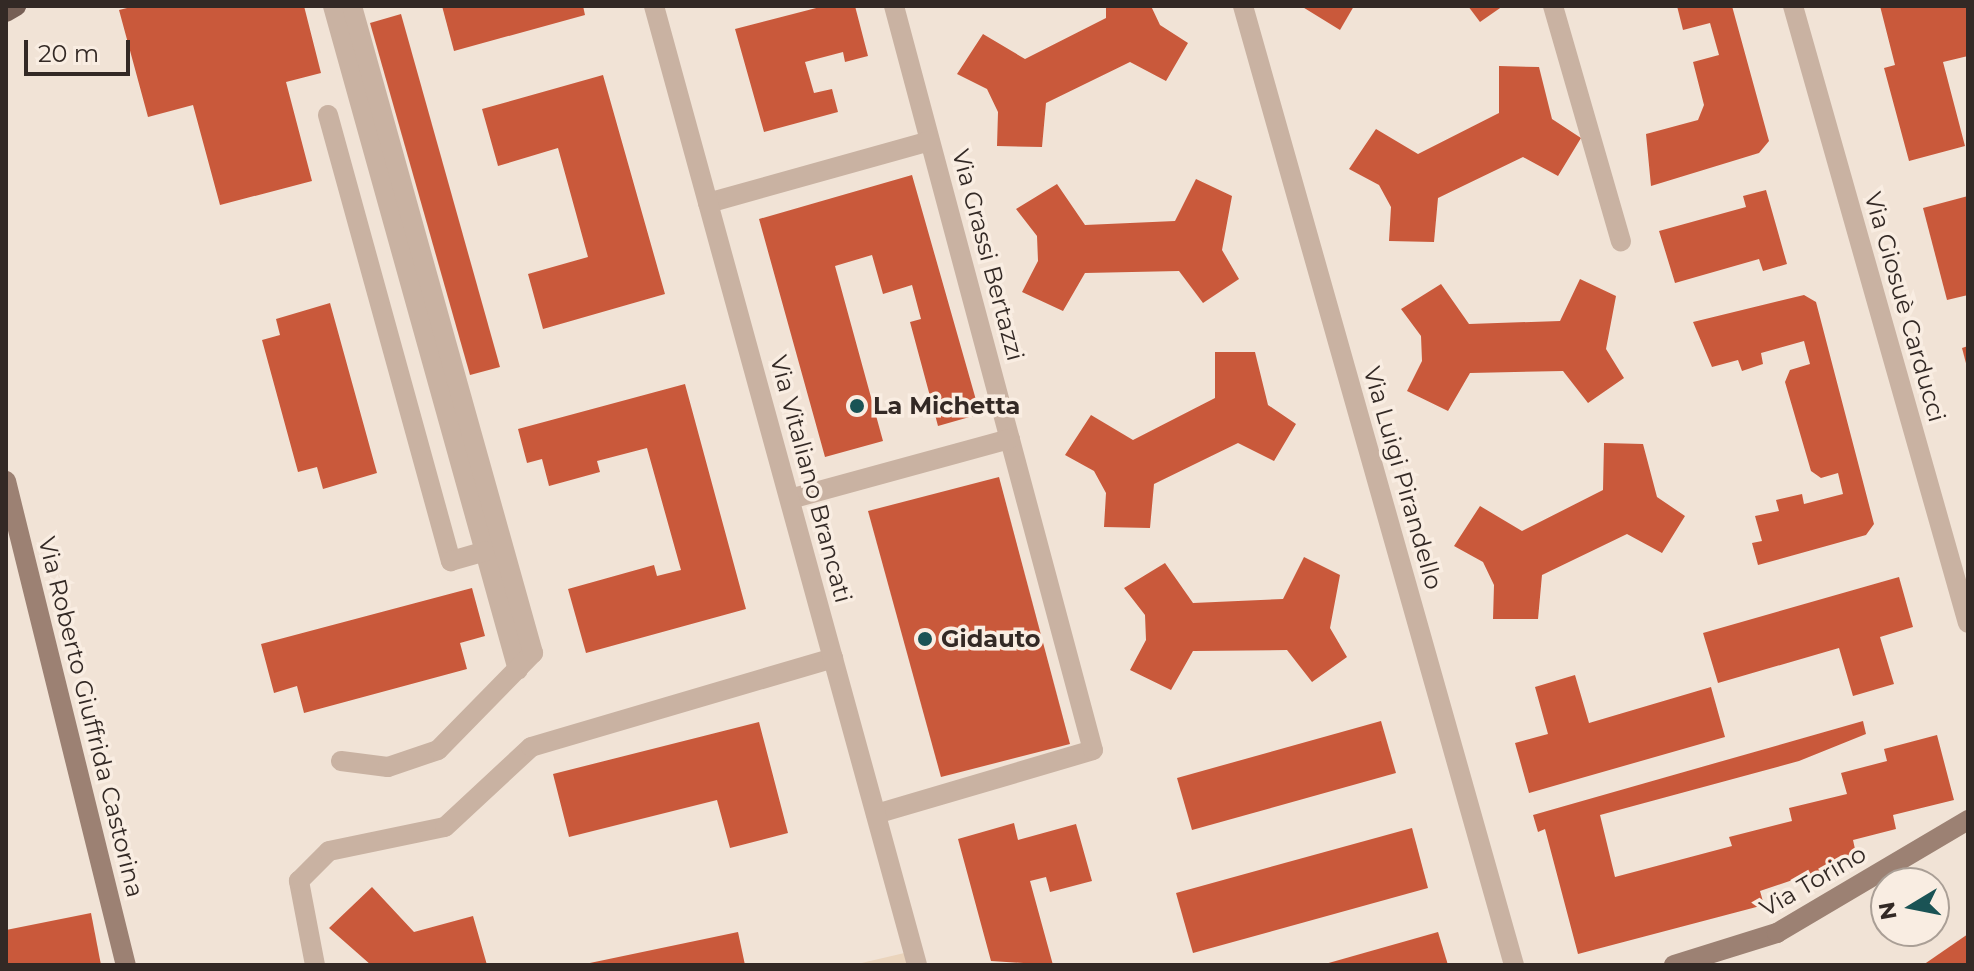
<!DOCTYPE html>
<html>
<head>
<meta charset="utf-8">
<style>
  body { margin:0 }
  #map { position:relative; width:1974px; height:971px; overflow:hidden; background:#f1e3d6; font-family:Montserrat,sans-serif }
  div>[style] { position:absolute }
  .plaza>* { inset:0; background:#ead4bc }
  .building>* { inset:0; background:#c9593b }
  .service>* { height:20px; margin:-10px; padding:0 10px; transform-origin:10px; border-radius:10px; background:#c9b2a2 }
  .minor>* { height:20px; margin:-10px; padding:0 10px; transform-origin:10px; border-radius:10px; background:#c9b2a2 }
  .tertiary>* { height:20px; margin:-10px; padding:0 10px; transform-origin:10px; border-radius:10px; background:#c9b2a2 }
  .secondary>* { height:20px; margin:-10px; padding:0 10px; transform-origin:10px; border-radius:10px; background:#9c8173 }
  .primary>* { height:20px; margin:-10px; padding:0 10px; transform-origin:10px; border-radius:10px; background:#765f55 }
  .dots>* { width:22px; height:22px; translate:-50% -50%; box-sizing:border-box; border:4px solid #f9ede2; border-radius:50% }
  span { translate:-50% -50%; white-space:nowrap; text-align:center; line-height:1.15; -webkit-text-stroke:7px #f9ede2; paint-order:stroke }
  .street-label { font-size:24px; color:#332925 }
  .poi-label { font-size:24px; color:#332925; font-weight:700 }
  .left { translate:0 -50%; text-align:left }
  .frame { position:absolute; inset:0; border:8px solid #332925; pointer-events:none }
  .north { position:absolute; left:1870px; top:867px; width:80px; height:80px; box-sizing:border-box; background:#f9ede2; border:2px solid #aa9f96; border-radius:50%; rotate:260deg; font-size:22px; font-weight:700; line-height:32px; text-align:center; color:#332925 }
  .north::after { content:''; display:block; margin:auto; width:28px; height:36px; background:#1a5355; clip-path:polygon(50% 0,100% 100%,50% 72%,0 100%) }
  .scale { position:absolute; left:24px; top:40px; width:106px; height:36px; box-sizing:border-box; border:4px solid #332925; border-top:0; padding-left:10px; font-size:24px; line-height:28px; white-space:nowrap; color:#332925; -webkit-text-stroke:6px #f9ede2; paint-order:stroke }
</style>
</head>
<body>
<div id="map">
  <div class="plaza">
    <div style="clip-path:polygon(913px 951px,917px 965px,853px 965px)"></div>
  </div>
  <div class="building">
    <div style="clip-path:polygon(135px 6px,304px 6px,321px 73px,286px 82px,312px 181px,220px 205px,193px 105px,148px 117px,119px 10px)"></div>
    <div style="clip-path:polygon(442px 6px,583px 6px,585px 15px,454px 51px)"></div>
    <div style="clip-path:polygon(824px 6px,855px 6px,868px 56px,845px 62px,843px 52px,805px 62px,814px 93px,832px 89px,838px 112px,764px 132px,735px 29px)"></div>
    <div style="clip-path:polygon(1106px 6px,1151px 6px,1160px 25px,1188px 43px,1166px 81px,1130px 62px,1046px 103px,1042px 147px,997px 146px,998px 112px,987px 89px,957px 74px,983px 34px,1025px 59px,1106px 18px)"></div>
    <div style="clip-path:polygon(1301px 6px,1354px 6px,1340px 30px)"></div>
    <div style="clip-path:polygon(1468px 6px,1503px 6px,1480px 22px)"></div>
    <div style="clip-path:polygon(1677px 6px,1732px 6px,1769px 141px,1759px 153px,1651px 186px,1646px 134px,1698px 120px,1704px 105px,1693px 62px,1719px 55px,1710px 23px,1683px 30px)"></div>
    <div style="clip-path:polygon(1880px 6px,1968px 6px,1968px 56px,1943px 62px,1965px 146px,1909px 161px,1884px 68px,1895px 65px)"></div>
    <div style="clip-path:polygon(401px 14px,500px 367px,470px 375px,370px 23px)"></div>
    <div style="clip-path:polygon(1499px 66px,1539px 67px,1552px 119px,1581px 138px,1558px 176px,1523px 157px,1438px 198px,1434px 242px,1389px 241px,1391px 207px,1379px 185px,1349px 169px,1376px 129px,1418px 154px,1499px 113px)"></div>
    <div style="clip-path:polygon(603px 75px,665px 294px,543px 329px,528px 274px,588px 257px,558px 148px,498px 166px,482px 109px)"></div>
    <div style="clip-path:polygon(912px 175px,980px 414px,938px 426px,910px 322px,921px 319px,912px 285px,883px 294px,872px 255px,835px 266px,883px 441px,825px 457px,759px 219px)"></div>
    <div style="clip-path:polygon(1196px 179px,1232px 196px,1222px 250px,1239px 279px,1203px 303px,1179px 271px,1085px 273px,1063px 311px,1022px 292px,1038px 261px,1037px 236px,1016px 209px,1057px 184px,1085px 225px,1175px 221px)"></div>
    <div style="clip-path:polygon(1766px 190px,1787px 264px,1763px 271px,1759px 259px,1675px 283px,1659px 231px,1746px 207px,1743px 196px)"></div>
    <div style="clip-path:polygon(1968px 196px,1968px 295px,1947px 300px,1923px 208px)"></div>
    <div style="clip-path:polygon(1580px 279px,1616px 296px,1606px 349px,1624px 378px,1588px 403px,1563px 371px,1470px 373px,1448px 411px,1407px 391px,1422px 361px,1421px 336px,1401px 309px,1441px 284px,1469px 324px,1560px 321px)"></div>
    <div style="clip-path:polygon(1804px 295px,1816px 302px,1874px 524px,1866px 535px,1758px 565px,1752px 543px,1762px 541px,1755px 516px,1779px 511px,1776px 500px,1802px 494px,1804px 504px,1843px 494px,1838px 473px,1821px 478px,1811px 471px,1785px 382px,1790px 370px,1810px 364px,1804px 341px,1761px 353px,1763px 364px,1742px 371px,1738px 360px,1712px 367px,1693px 322px)"></div>
    <div style="clip-path:polygon(330px 303px,377px 473px,323px 489px,317px 467px,298px 472px,262px 340px,280px 335px,276px 319px)"></div>
    <div style="clip-path:polygon(1968px 346px,1968px 367px,1967px 367px,1962px 348px)"></div>
    <div style="clip-path:polygon(1215px 352px,1255px 352px,1268px 405px,1296px 424px,1274px 461px,1238px 443px,1154px 484px,1150px 528px,1104px 527px,1106px 493px,1094px 471px,1065px 455px,1091px 415px,1133px 440px,1215px 398px)"></div>
    <div style="clip-path:polygon(685px 384px,746px 609px,586px 653px,568px 589px,654px 565px,657px 576px,681px 570px,647px 448px,597px 461px,600px 472px,549px 486px,542px 459px,527px 463px,518px 429px)"></div>
    <div style="clip-path:polygon(1604px 443px,1643px 444px,1657px 497px,1685px 516px,1662px 553px,1627px 534px,1542px 575px,1538px 619px,1493px 619px,1494px 585px,1483px 562px,1454px 546px,1480px 506px,1522px 531px,1603px 490px)"></div>
    <div style="clip-path:polygon(999px 477px,1070px 744px,941px 777px,868px 511px)"></div>
    <div style="clip-path:polygon(1304px 557px,1340px 575px,1330px 628px,1347px 657px,1312px 682px,1287px 650px,1193px 651px,1171px 690px,1130px 670px,1146px 640px,1145px 615px,1124px 588px,1165px 563px,1193px 603px,1283px 599px)"></div>
    <div style="clip-path:polygon(1899px 577px,1913px 627px,1880px 637px,1894px 684px,1853px 696px,1839px 648px,1718px 683px,1703px 633px)"></div>
    <div style="clip-path:polygon(472px 588px,485px 636px,460px 643px,467px 669px,304px 713px,297px 686px,274px 693px,261px 644px)"></div>
    <div style="clip-path:polygon(1575px 675px,1589px 723px,1711px 687px,1725px 737px,1529px 793px,1515px 743px,1548px 734px,1535px 687px)"></div>
    <div style="clip-path:polygon(1381px 721px,1396px 773px,1192px 830px,1177px 778px)"></div>
    <div style="clip-path:polygon(1863px 721px,1866px 734px,1799px 761px,1600px 815px,1615px 877px,1732px 846px,1729px 837px,1792px 821px,1789px 808px,1847px 794px,1841px 773px,1887px 761px,1884px 749px,1937px 735px,1954px 800px,1893px 815px,1896px 829px,1853px 840px,1857px 858px,1760px 891px,1764px 905px,1578px 954px,1545px 829px,1538px 832px,1533px 815px)"></div>
    <div style="clip-path:polygon(759px 722px,788px 833px,730px 848px,717px 800px,569px 837px,553px 774px)"></div>
    <div style="clip-path:polygon(1014px 823px,1018px 840px,1076px 824px,1092px 881px,1050px 892px,1046px 877px,1030px 881px,1053px 965px,991px 961px,958px 839px)"></div>
    <div style="clip-path:polygon(1412px 828px,1428px 888px,1193px 953px,1176px 893px)"></div>
    <div style="clip-path:polygon(372px 887px,414px 932px,473px 916px,487px 965px,371px 965px,329px 928px)"></div>
    <div style="clip-path:polygon(91px 913px,101px 965px,6px 965px,6px 930px)"></div>
    <div style="clip-path:polygon(738px 932px,745px 965px,585px 965px,585px 964px)"></div>
    <div style="clip-path:polygon(1438px 932px,1448px 965px,1325px 965px,1325px 964px)"></div>
    <div style="clip-path:polygon(1968px 934px,1968px 965px,1923px 965px)"></div>
  </div>
  <div class="service">
    <div style="left:333px;top:6px;width:689px;rotate:74.43deg"></div>
    <div style="left:1553px;top:6px;width:245px;rotate:73.9deg"></div>
    <div style="left:328px;top:115px;width:463px;rotate:74.6deg"></div>
    <div style="left:451px;top:561px;width:35px;rotate:-16deg"></div>
    <div style="left:341px;top:761px;width:47px;rotate:7.3deg"></div>
    <div style="left:388px;top:767px;width:53px;rotate:-18.8deg"></div>
    <div style="left:438px;top:750px;width:136px;rotate:-45.6deg"></div>
    <div style="left:533px;top:653px;width:672px;rotate:-105.63deg"></div>
    <div style="left:876px;top:814px;width:226px;rotate:-16.4deg"></div>
    <div style="left:315px;top:965px;width:86px;rotate:-100.8deg"></div>
    <div style="left:299px;top:881px;width:42px;rotate:-45deg"></div>
    <div style="left:329px;top:851px;width:118px;rotate:-11.7deg"></div>
    <div style="left:445px;top:827px;width:117px;rotate:-42.9deg"></div>
    <div style="left:531px;top:747px;width:315px;rotate:-16.4deg"></div>
  </div>
  <div class="minor">
    <div style="left:894px;top:6px;width:770px;rotate:75.03deg"></div>
    <div style="left:1243px;top:6px;width:997px;rotate:74.22deg"></div>
    <div style="left:1793px;top:6px;width:641px;rotate:74.17deg"></div>
    <div style="left:708px;top:203px;width:230px;rotate:-15.6deg"></div>
    <div style="left:790px;top:499px;width:228px;rotate:-15.3deg"></div>
  </div>
  <div class="tertiary">
    <div style="left:654px;top:6px;width:994px;rotate:74.66deg"></div>
  </div>
  <div class="secondary">
    <div style="left:6px;top:481px;width:499px;rotate:76.1deg"></div>
    <div style="left:1674px;top:965px;width:108px;rotate:-17.3deg"></div>
    <div style="left:1777px;top:933px;width:222px;rotate:-30.6deg"></div>
  </div>
  <div class="primary">
    <div style="left:6px;top:12px;width:12px;rotate:-31deg"></div>
  </div>
  <div class="dots">
    <div style="left:857px;top:406px;background:#1a5355"></div>
    <div style="left:925px;top:639px;background:#1a5355"></div>
  </div>
  <div class="street-label">
    <span style="left:988px;top:255px;rotate:75deg">Via Grassi Bertazzi</span>
    <span style="left:1905px;top:307px;rotate:74deg">Via Giosuè Carducci</span>
    <span style="left:1403px;top:478px;rotate:74deg">Via Luigi Pirandello</span>
    <span style="left:811px;top:479px;rotate:75deg">Via Vitaliano Brancati</span>
    <span style="left:91px;top:717px;rotate:76deg">Via Roberto Giuffrida Castorina</span>
    <span style="left:1813px;top:881px;rotate:-30deg">Via Torino</span>
  </div>
  <div class="poi-label">
    <span class="left" style="left:873px;top:406px">La Michetta</span>
    <span class="left" style="left:941px;top:639px">Gidauto</span>
  </div>
  <div class="frame"></div>
  <div class="north">N</div>
  <div class="scale">20 m</div>
</div>
</body>
</html>
